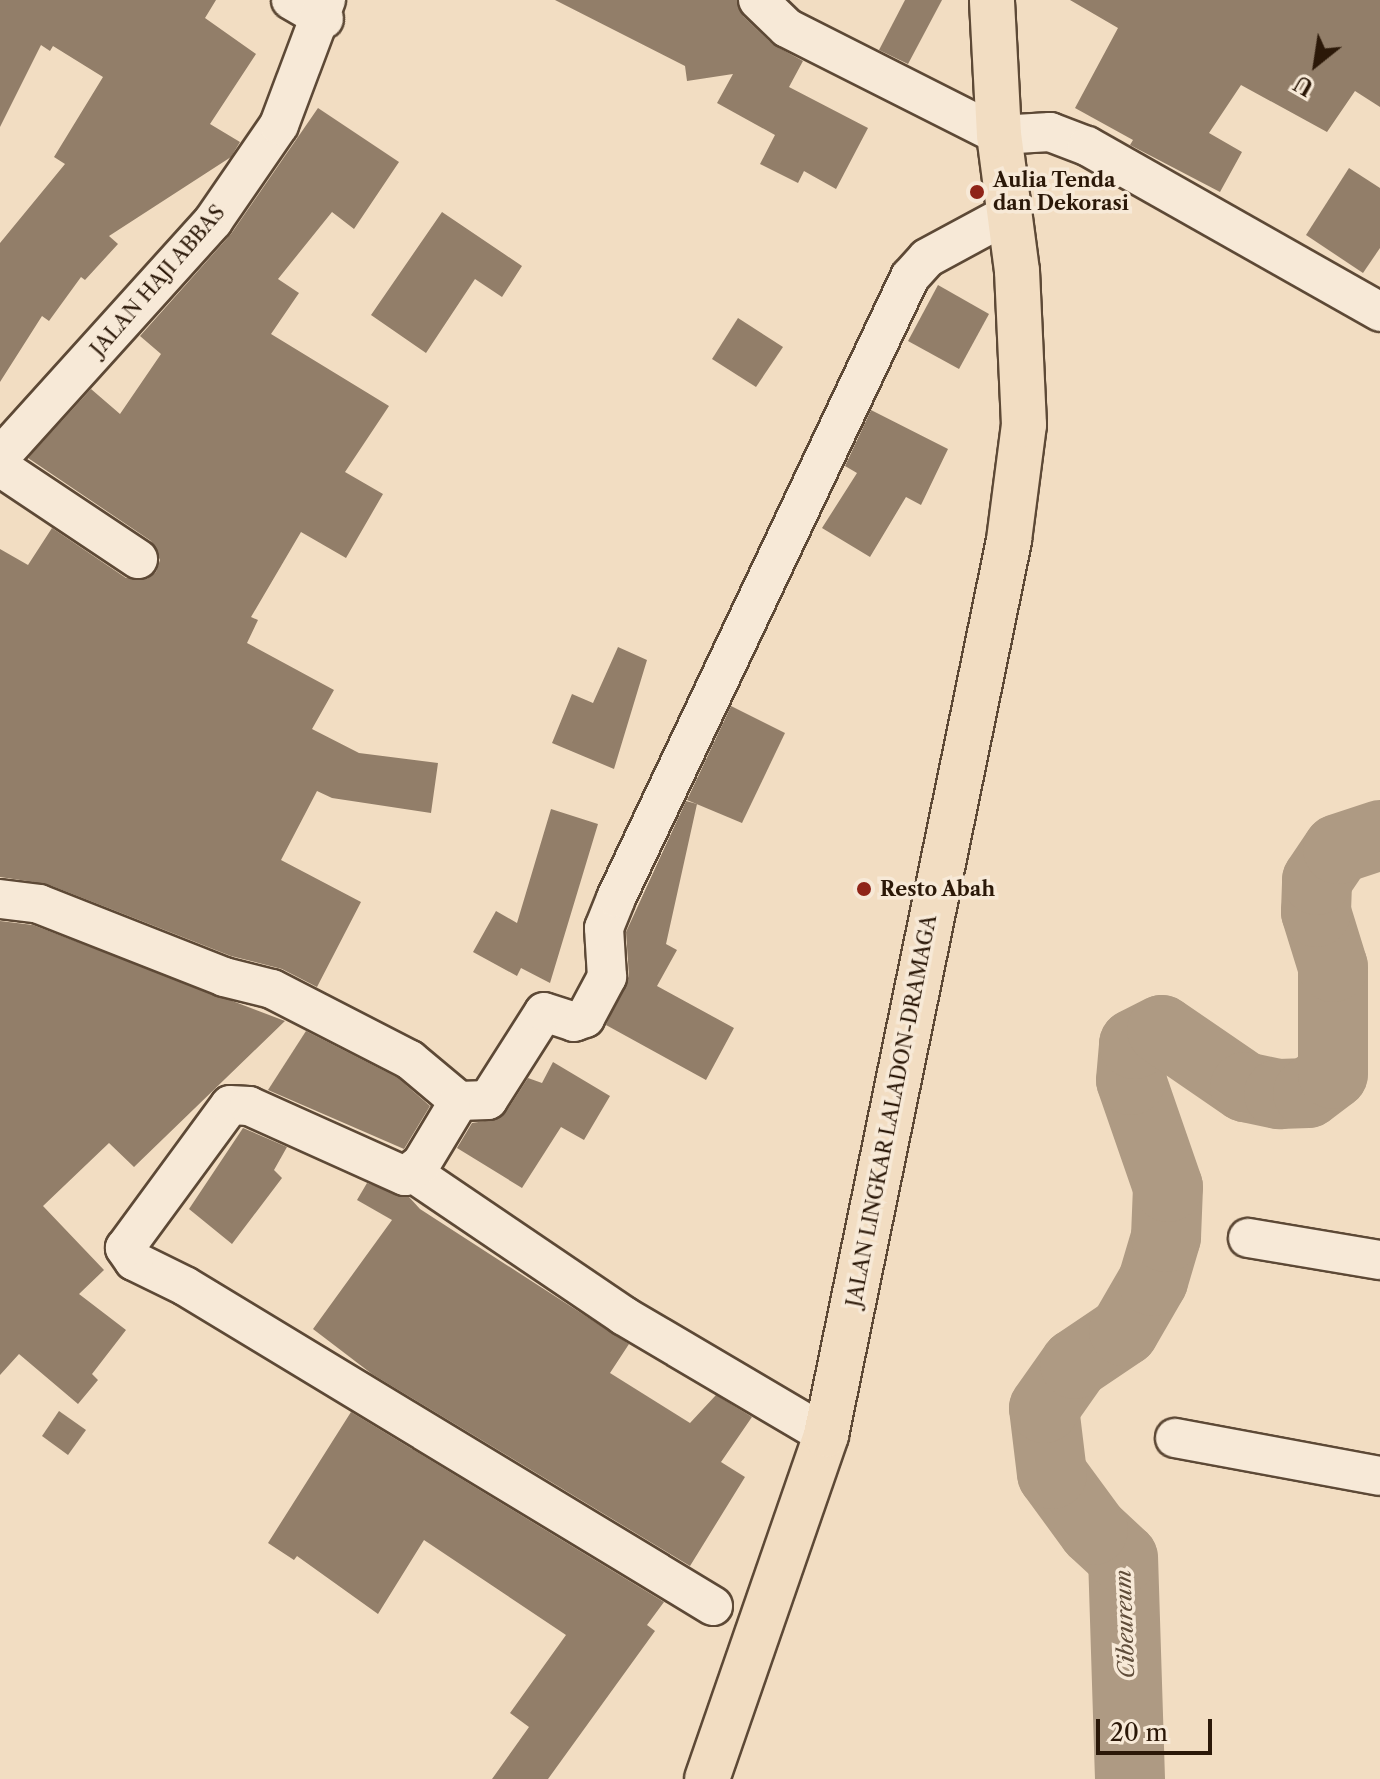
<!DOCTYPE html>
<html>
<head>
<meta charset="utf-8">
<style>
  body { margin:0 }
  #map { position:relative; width:1380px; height:1779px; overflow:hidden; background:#f2ddc2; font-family:"Libre Caslon Text",serif }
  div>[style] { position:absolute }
  .river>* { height:70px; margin:-35px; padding:0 35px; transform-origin:35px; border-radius:35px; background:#ae9a83 }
  .building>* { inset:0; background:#927e69 }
  .roads { filter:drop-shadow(2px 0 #5d4936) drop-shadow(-2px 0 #5d4936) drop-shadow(0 2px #5d4936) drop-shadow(0 -2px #5d4936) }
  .minor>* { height:38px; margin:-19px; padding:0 19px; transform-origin:19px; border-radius:19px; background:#f7e9d7 }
  .primary>* { height:44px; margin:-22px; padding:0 22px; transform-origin:22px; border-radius:22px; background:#f2ddc2 }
  .dots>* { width:22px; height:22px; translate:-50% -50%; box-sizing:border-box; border:4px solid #f7e9d7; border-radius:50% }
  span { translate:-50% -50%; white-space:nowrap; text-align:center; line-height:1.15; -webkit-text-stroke:7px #f7e9d7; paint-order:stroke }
  .poi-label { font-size:20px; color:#2b1808; font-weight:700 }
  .left { translate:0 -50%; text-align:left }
  .street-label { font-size:20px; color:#2b1808 }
  .water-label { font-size:22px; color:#5f4c39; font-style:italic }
  .north { position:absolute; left:1276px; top:24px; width:80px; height:80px; -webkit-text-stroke:6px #f7e9d7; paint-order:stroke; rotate:210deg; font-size:22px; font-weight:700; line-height:32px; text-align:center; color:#2b1808 }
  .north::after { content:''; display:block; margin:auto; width:28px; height:36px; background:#2b1808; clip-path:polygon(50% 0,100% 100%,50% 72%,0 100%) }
  .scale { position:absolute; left:1096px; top:1719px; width:116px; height:36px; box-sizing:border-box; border:4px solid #2b1808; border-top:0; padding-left:10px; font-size:24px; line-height:28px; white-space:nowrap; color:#2b1808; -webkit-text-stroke:6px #f7e9d7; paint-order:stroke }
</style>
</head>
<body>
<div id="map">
  <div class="river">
    <div style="left:1130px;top:1779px;width:221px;rotate:-91.8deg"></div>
    <div style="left:1123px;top:1558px;width:41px;rotate:-137deg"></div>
    <div style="left:1093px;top:1530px;width:69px;rotate:-126.2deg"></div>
    <div style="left:1052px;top:1474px;width:66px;rotate:-96.9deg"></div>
    <div style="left:1044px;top:1408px;width:54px;rotate:-54.8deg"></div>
    <div style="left:1075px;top:1364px;width:59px;rotate:-34deg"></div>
    <div style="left:1124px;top:1331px;width:58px;rotate:-59.9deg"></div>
    <div style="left:1153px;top:1281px;width:46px;rotate:-73.5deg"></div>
    <div style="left:1166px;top:1237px;width:50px;rotate:-87.7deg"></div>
    <div style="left:1168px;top:1187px;width:113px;rotate:-109.1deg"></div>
    <div style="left:1131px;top:1080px;width:36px;rotate:-85deg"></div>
    <div style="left:1134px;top:1044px;width:31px;rotate:-27deg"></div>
    <div style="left:1162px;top:1030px;width:101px;rotate:34.5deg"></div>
    <div style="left:1245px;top:1087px;width:35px;rotate:12deg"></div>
    <div style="left:1279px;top:1094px;width:29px;rotate:-2deg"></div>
    <div style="left:1308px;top:1093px;width:31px;rotate:-37deg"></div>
    <div style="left:1333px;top:1074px;width:107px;rotate:-90deg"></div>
    <div style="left:1333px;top:967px;width:58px;rotate:-107.2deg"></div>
    <div style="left:1316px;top:912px;width:32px;rotate:-88deg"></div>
    <div style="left:1317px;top:880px;width:37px;rotate:-56deg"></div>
    <div style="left:1338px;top:849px;width:44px;rotate:-18.4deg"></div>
  </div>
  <div class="building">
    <div style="clip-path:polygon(0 0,216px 0,205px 18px,256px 54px,210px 124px,240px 142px,231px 157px,109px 236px,118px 244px,85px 280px,81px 277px,49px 321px,42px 316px,0 382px,0 243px,65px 164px,54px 157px,103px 77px,53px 46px,50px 51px,41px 45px,0 127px)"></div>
    <div style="clip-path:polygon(555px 0,737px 0,743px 16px,772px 44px,803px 61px,789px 87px,868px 128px,836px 189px,804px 171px,798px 183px,760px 164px,775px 135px,717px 103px,733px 74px,687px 81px,685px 66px)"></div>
    <div style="clip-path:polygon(905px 0,942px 0,908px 64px,879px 50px)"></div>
    <div style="clip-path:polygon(1070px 0,1380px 0,1380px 107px,1355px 91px,1327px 132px,1241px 85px,1209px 133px,1242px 152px,1220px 192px,1130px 145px,1133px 140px,1075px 108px,1118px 28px)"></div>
    <div style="clip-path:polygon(318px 108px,399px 162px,354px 229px,332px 212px,278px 279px,299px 293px,271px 334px,389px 406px,345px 472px,383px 494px,346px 558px,301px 532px,251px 617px,258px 620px,247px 643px,334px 690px,312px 729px,359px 753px,438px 763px,431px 813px,332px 798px,317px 791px,281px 860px,361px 902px,317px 987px,282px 969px,231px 956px,47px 884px,0 877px,0 549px,28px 565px,52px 528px,126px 578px,147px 579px,156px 572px,160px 560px,151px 541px,28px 458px,91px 389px,120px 414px,161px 354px,140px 336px,231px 234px)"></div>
    <div style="clip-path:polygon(1349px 168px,1380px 188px,1380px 248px,1363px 273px,1306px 235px)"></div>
    <div style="clip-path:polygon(442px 212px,522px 266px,502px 297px,475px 279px,426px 353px,371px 315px)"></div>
    <div style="clip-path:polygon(938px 285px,989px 314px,959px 369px,908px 341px)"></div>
    <div style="clip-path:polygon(738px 318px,783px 347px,756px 387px,712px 359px)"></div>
    <div style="clip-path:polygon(871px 410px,948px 449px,921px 505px,906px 497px,870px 557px,822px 528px,857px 473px,845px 466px)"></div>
    <div style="clip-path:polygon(618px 647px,647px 660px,614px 769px,552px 743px,572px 694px,593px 703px)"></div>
    <div style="clip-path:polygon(731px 706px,785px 733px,742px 823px,687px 800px)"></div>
    <div style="clip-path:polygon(686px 801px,697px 804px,666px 944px,677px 950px,657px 986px,734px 1028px,706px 1080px,606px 1025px,629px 976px,626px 932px)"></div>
    <div style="clip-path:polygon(551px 809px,598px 824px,550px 983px,521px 968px,517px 976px,473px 952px,496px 911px,517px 923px)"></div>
    <div style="clip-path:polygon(0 921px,33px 925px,285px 1021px,134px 1167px,109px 1143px,43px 1206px,104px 1270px,79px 1294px,126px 1330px,92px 1374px,98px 1380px,78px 1404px,19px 1354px,0 1375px)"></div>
    <div style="clip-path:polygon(306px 1031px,398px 1078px,430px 1106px,404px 1149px,268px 1090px)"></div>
    <div style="clip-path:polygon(553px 1062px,610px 1096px,584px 1140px,561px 1127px,522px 1188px,457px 1148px,472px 1123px,498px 1119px,506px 1112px,528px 1078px,542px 1083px)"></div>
    <div style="clip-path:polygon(243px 1128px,287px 1147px,274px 1170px,282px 1178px,232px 1244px,189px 1209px)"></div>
    <div style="clip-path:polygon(367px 1183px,409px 1197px,420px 1209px,629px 1344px,610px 1373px,690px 1423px,716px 1395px,752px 1417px,721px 1462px,745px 1477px,690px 1566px,372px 1374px,313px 1329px,392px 1220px,357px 1200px)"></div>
    <div style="clip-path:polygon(59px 1411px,86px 1430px,68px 1455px,42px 1436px)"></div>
    <div style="clip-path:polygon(351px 1412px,664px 1602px,647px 1625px,655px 1631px,548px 1779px,492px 1779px,529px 1727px,510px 1713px,566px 1635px,424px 1540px,378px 1614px,297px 1556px,294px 1560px,268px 1543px)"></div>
  </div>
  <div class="roads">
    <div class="minor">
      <div style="left:291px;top:0;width:38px;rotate:30deg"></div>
      <div style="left:758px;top:0;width:40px;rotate:44deg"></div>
      <div style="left:787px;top:28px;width:237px;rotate:26.8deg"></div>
      <div style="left:999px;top:135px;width:51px;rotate:-3.4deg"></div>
      <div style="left:1050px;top:132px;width:40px;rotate:21deg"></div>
      <div style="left:1087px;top:146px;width:337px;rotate:29.5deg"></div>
      <div style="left:0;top:457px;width:318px;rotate:-47.9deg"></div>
      <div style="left:213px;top:221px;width:116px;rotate:-55.5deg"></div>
      <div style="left:279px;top:125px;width:134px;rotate:-69.4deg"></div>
      <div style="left:0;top:467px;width:166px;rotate:33.7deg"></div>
      <div style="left:0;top:899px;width:39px;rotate:7deg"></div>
      <div style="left:39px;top:904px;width:199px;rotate:21.5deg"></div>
      <div style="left:224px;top:977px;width:49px;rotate:14deg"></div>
      <div style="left:272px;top:989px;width:155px;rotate:27.2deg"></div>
      <div style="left:410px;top:1060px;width:64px;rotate:39.9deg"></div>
      <div style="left:413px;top:1173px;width:255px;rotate:34.1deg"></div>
      <div style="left:624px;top:1316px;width:234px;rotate:30.5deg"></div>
      <div style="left:1248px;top:1238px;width:134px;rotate:9.5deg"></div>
      <div style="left:1175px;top:1438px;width:208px;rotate:10.5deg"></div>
      <div style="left:713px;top:1606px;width:617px;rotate:-148.78deg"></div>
      <div style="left:185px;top:1286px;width:57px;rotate:-153.9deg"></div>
      <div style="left:134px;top:1261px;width:16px;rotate:-125deg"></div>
      <div style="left:125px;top:1248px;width:177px;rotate:-53.7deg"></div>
      <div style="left:230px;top:1105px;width:19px;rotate:3deg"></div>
      <div style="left:249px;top:1106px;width:171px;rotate:24.2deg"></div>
      <div style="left:405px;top:1176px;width:20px;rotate:-37deg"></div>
      <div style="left:421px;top:1164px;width:74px;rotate:-58.9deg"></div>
      <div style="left:459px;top:1101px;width:29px;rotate:-2deg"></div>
      <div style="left:488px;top:1100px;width:104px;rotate:-57.5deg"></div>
      <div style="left:544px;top:1012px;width:32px;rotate:18deg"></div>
      <div style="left:574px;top:1022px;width:12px;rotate:-20deg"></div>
      <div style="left:585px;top:1018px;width:47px;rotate:-61.8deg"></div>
      <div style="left:607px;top:977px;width:49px;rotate:-93.5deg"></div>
      <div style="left:604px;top:928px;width:32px;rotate:-68deg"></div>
      <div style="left:616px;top:898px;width:687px;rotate:-64.67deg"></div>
      <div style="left:910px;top:277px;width:25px;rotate:-48deg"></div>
      <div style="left:927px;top:258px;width:97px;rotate:-28.4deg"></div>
    </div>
    <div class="primary">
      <div style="left:707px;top:1779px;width:364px;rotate:-70.9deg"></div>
      <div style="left:826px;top:1435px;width:914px;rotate:-78.44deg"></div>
      <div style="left:1009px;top:540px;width:116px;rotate:-82.6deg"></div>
      <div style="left:1024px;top:425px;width:154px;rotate:-92.6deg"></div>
      <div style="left:1017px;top:271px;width:137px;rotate:-97.5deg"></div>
      <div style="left:999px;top:135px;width:135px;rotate:-93deg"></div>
    </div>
  </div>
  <div class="dots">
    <div style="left:977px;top:192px;background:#8f2418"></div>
    <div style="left:864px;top:889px;background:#8f2418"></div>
  </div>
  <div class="poi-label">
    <span class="left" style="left:993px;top:192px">Aulia Tenda<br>dan Dekorasi</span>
    <span class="left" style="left:880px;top:889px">Resto Abah</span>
  </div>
  <div class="street-label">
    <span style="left:158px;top:281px;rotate:-49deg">JALAN HAJI ABBAS</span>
    <span style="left:892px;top:1111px;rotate:-79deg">JALAN LINGKAR LALADON-DRAMAGA</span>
  </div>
  <div class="water-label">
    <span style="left:1125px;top:1624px;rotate:-92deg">Cibeureum</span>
  </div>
  <div class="north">U</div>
  <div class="scale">20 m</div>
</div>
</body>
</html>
